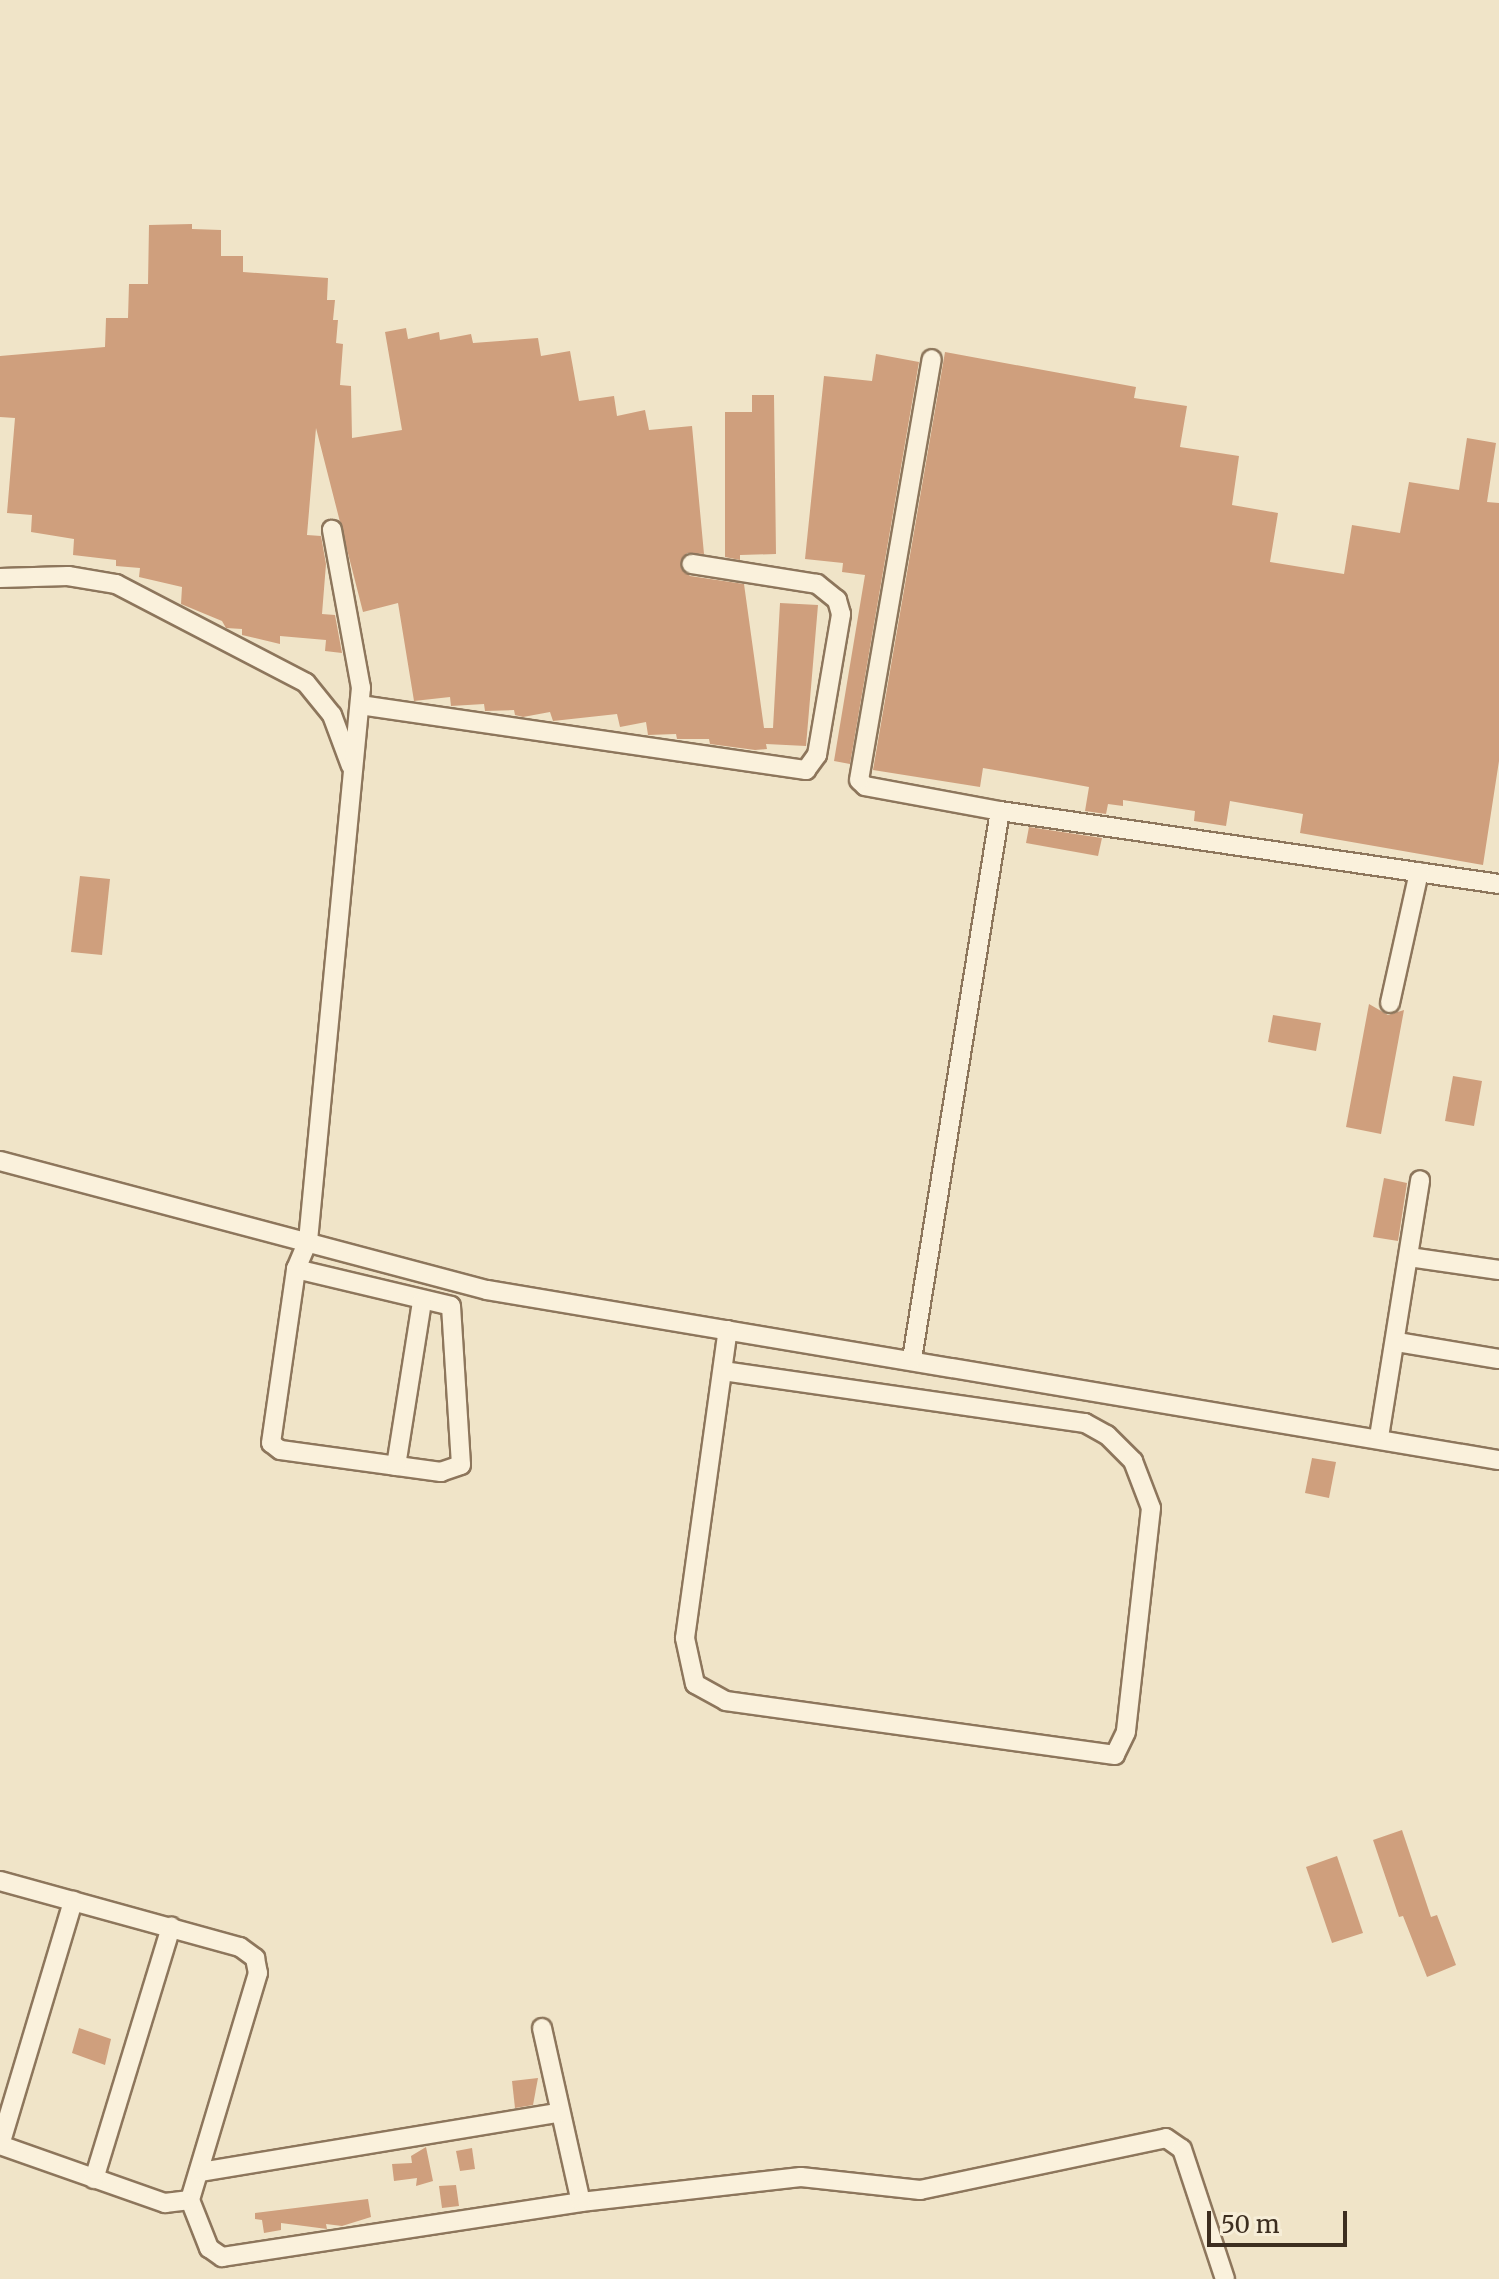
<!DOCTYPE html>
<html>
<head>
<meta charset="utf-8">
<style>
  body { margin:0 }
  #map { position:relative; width:1499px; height:2279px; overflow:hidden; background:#f0e4c8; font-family:Merriweather,serif }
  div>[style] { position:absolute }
  .building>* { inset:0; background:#cf9f7d }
  .roads { filter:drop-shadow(2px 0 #8d765c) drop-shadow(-2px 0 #8d765c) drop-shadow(0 2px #8d765c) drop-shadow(0 -2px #8d765c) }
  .minor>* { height:18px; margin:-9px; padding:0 9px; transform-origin:9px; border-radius:9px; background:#faf1dc }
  span { translate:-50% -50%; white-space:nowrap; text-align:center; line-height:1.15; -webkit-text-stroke:8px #f7eed8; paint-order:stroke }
  .scale { position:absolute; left:1207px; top:2211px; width:140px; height:36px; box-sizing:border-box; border:4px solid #3d2e20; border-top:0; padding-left:10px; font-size:24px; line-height:28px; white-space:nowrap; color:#3d2e20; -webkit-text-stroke:6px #f7eed8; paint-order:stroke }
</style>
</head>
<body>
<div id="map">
  <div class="building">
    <div style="clip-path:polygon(192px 224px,192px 229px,221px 230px,221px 256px,243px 256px,243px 272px,328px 278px,327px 300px,335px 300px,333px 320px,338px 320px,336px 343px,343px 344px,340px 385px,351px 386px,352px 438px,402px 430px,385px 332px,406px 328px,408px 339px,439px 332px,440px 340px,471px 334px,473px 343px,538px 338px,541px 356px,570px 351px,579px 401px,614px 396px,617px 416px,645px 410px,649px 430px,692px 426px,704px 554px,687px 553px,681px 568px,690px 576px,744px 584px,764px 728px,773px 728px,780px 603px,818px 605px,806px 746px,766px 744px,767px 749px,755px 750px,710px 744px,709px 739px,677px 739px,676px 734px,648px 735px,646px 722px,620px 727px,617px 714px,553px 721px,550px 712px,523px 717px,515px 715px,514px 710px,485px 711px,484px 704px,451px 706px,450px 697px,414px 701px,398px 603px,363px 612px,316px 428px,307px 535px,321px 536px,326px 564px,322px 614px,335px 615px,342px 653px,325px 651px,326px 640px,280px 636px,280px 644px,242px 635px,242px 629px,226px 628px,222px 621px,181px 604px,182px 587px,139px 577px,140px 568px,116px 566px,116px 560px,73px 555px,74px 539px,31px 532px,32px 515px,7px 513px,15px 418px,0 417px,0 356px,105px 347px,106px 318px,128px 318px,129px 284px,148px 284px,149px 225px)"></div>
    <div style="clip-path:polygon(945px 352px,1136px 387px,1134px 398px,1187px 406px,1180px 447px,1239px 456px,1232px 505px,1278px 513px,1270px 562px,1344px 574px,1352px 525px,1400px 533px,1409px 482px,1459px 490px,1467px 438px,1496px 443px,1487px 502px,1499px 503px,1499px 761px,1483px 865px,1300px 833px,1303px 814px,1230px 801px,1226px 826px,1194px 821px,1195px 811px,1123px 800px,1123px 806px,1108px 804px,1106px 814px,1085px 811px,1089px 787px,1035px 777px,983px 768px,980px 787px,873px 770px)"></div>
    <div style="clip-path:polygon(876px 354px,919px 362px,850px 764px,834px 761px,865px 575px,842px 572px,843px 563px,805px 559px,824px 376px,872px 381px)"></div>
    <div style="clip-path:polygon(752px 395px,774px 395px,776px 554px,740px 555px,740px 560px,725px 557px,725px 412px,752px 412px)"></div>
    <div style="clip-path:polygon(1029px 827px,1102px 838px,1098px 856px,1026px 843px)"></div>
    <div style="clip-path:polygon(80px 876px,110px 879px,102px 955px,71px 952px)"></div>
    <div style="clip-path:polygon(1369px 1004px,1388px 1015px,1404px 1010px,1381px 1134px,1346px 1127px)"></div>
    <div style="clip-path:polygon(1273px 1015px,1321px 1023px,1316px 1051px,1268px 1042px)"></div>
    <div style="clip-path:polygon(1453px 1076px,1482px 1081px,1474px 1126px,1445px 1121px)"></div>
    <div style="clip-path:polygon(1384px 1178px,1407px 1183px,1398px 1241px,1373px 1237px)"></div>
    <div style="clip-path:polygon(1312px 1458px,1336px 1462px,1329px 1498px,1305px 1493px)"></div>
    <div style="clip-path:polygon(1402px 1830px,1431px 1917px,1437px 1915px,1456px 1965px,1427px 1977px,1403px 1916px,1399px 1917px,1373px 1840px)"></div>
    <div style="clip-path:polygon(1337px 1856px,1363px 1933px,1332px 1943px,1306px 1867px)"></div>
    <div style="clip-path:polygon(79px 2028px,111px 2039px,105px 2065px,72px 2053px)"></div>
    <div style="clip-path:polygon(538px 2078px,533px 2105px,515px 2108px,512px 2081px)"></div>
    <div style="clip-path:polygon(426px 2147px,433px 2181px,416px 2186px,417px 2178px,394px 2181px,392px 2164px,412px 2163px,411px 2156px)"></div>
    <div style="clip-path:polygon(472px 2148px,475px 2169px,460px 2171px,456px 2151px)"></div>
    <div style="clip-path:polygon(456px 2185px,459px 2206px,442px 2208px,439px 2186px)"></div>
    <div style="clip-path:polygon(368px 2199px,371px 2217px,342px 2226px,326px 2224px,327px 2229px,281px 2223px,281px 2230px,264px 2233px,262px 2220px,255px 2219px,255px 2213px)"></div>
  </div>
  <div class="roads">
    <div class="minor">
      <div style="left:0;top:578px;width:68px;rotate:-1.7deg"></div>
      <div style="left:68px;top:576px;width:49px;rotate:9.5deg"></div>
      <div style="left:116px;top:584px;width:214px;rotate:27.5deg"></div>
      <div style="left:306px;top:683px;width:41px;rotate:50.9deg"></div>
      <div style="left:332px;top:715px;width:54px;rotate:69.6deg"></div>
      <div style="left:360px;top:705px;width:451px;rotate:8.3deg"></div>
      <div style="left:806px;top:770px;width:19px;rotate:-54deg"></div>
      <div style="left:817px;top:755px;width:143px;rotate:-80.3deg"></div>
      <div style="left:841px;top:614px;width:15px;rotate:-106deg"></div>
      <div style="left:837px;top:600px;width:26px;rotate:-141deg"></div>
      <div style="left:817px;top:584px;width:127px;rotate:-170.9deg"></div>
      <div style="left:1000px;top:811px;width:504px;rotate:8.32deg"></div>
      <div style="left:1390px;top:1003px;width:134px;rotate:-77.5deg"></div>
      <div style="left:0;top:1161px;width:504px;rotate:14.84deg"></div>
      <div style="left:487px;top:1290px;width:1026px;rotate:9.54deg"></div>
      <div style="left:1409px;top:1257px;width:91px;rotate:8.2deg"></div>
      <div style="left:296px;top:1269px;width:159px;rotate:13.4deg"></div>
      <div style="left:451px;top:1306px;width:159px;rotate:86.4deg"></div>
      <div style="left:461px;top:1465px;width:21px;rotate:161deg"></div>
      <div style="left:441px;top:1472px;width:162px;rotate:-172.2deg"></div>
      <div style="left:280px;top:1450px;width:11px;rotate:-142deg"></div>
      <div style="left:271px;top:1443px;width:176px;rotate:-81.8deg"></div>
      <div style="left:296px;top:1269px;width:30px;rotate:-67deg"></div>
      <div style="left:308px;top:1241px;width:556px;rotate:-84.53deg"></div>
      <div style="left:361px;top:688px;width:161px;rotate:-100.4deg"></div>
      <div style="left:1397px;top:1342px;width:103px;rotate:9.5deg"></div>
      <div style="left:912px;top:1359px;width:555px;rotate:-80.88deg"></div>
      <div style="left:1000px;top:811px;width:137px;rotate:-169.5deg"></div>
      <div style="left:865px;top:786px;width:8px;rotate:-135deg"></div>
      <div style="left:859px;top:780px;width:427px;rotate:-80.2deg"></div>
      <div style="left:723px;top:1371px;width:366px;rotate:8.2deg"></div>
      <div style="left:1085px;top:1423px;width:25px;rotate:29deg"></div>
      <div style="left:1107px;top:1435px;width:37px;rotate:45deg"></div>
      <div style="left:1133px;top:1461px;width:50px;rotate:69deg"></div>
      <div style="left:1151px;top:1508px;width:225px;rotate:96.4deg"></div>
      <div style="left:1126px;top:1732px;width:25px;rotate:116deg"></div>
      <div style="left:1115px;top:1755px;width:393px;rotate:-172.1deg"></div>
      <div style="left:726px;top:1701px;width:35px;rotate:-151deg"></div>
      <div style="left:695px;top:1684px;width:47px;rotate:-102.3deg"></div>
      <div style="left:685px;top:1638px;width:311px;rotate:-82.1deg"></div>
      <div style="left:1379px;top:1437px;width:260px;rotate:-80.9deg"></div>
      <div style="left:396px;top:1466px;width:167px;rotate:-81deg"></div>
      <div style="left:0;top:1881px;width:249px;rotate:15.4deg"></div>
      <div style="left:240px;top:1947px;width:19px;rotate:36deg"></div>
      <div style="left:255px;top:1958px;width:15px;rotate:79deg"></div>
      <div style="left:258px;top:1973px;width:237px;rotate:106.7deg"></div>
      <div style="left:190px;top:2200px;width:52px;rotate:68.4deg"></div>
      <div style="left:209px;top:2248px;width:16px;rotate:35deg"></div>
      <div style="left:222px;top:2257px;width:363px;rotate:-8.7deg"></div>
      <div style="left:581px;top:2202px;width:221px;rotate:-6.5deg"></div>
      <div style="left:801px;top:2177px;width:120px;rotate:6.2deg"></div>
      <div style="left:920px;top:2190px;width:251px;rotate:-11.9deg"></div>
      <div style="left:1166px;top:2138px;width:19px;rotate:35deg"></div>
      <div style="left:1182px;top:2149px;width:137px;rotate:71.7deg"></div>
      <div style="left:542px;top:2028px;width:178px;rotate:77.4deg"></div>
      <div style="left:0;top:2145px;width:255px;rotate:-73.3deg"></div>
      <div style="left:0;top:2145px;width:175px;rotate:19.4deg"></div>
      <div style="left:165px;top:2203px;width:25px;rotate:-7deg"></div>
      <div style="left:201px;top:2172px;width:363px;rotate:-9.4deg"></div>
      <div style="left:94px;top:2179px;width:264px;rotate:-73deg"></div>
    </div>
  </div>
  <div class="scale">50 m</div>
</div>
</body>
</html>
